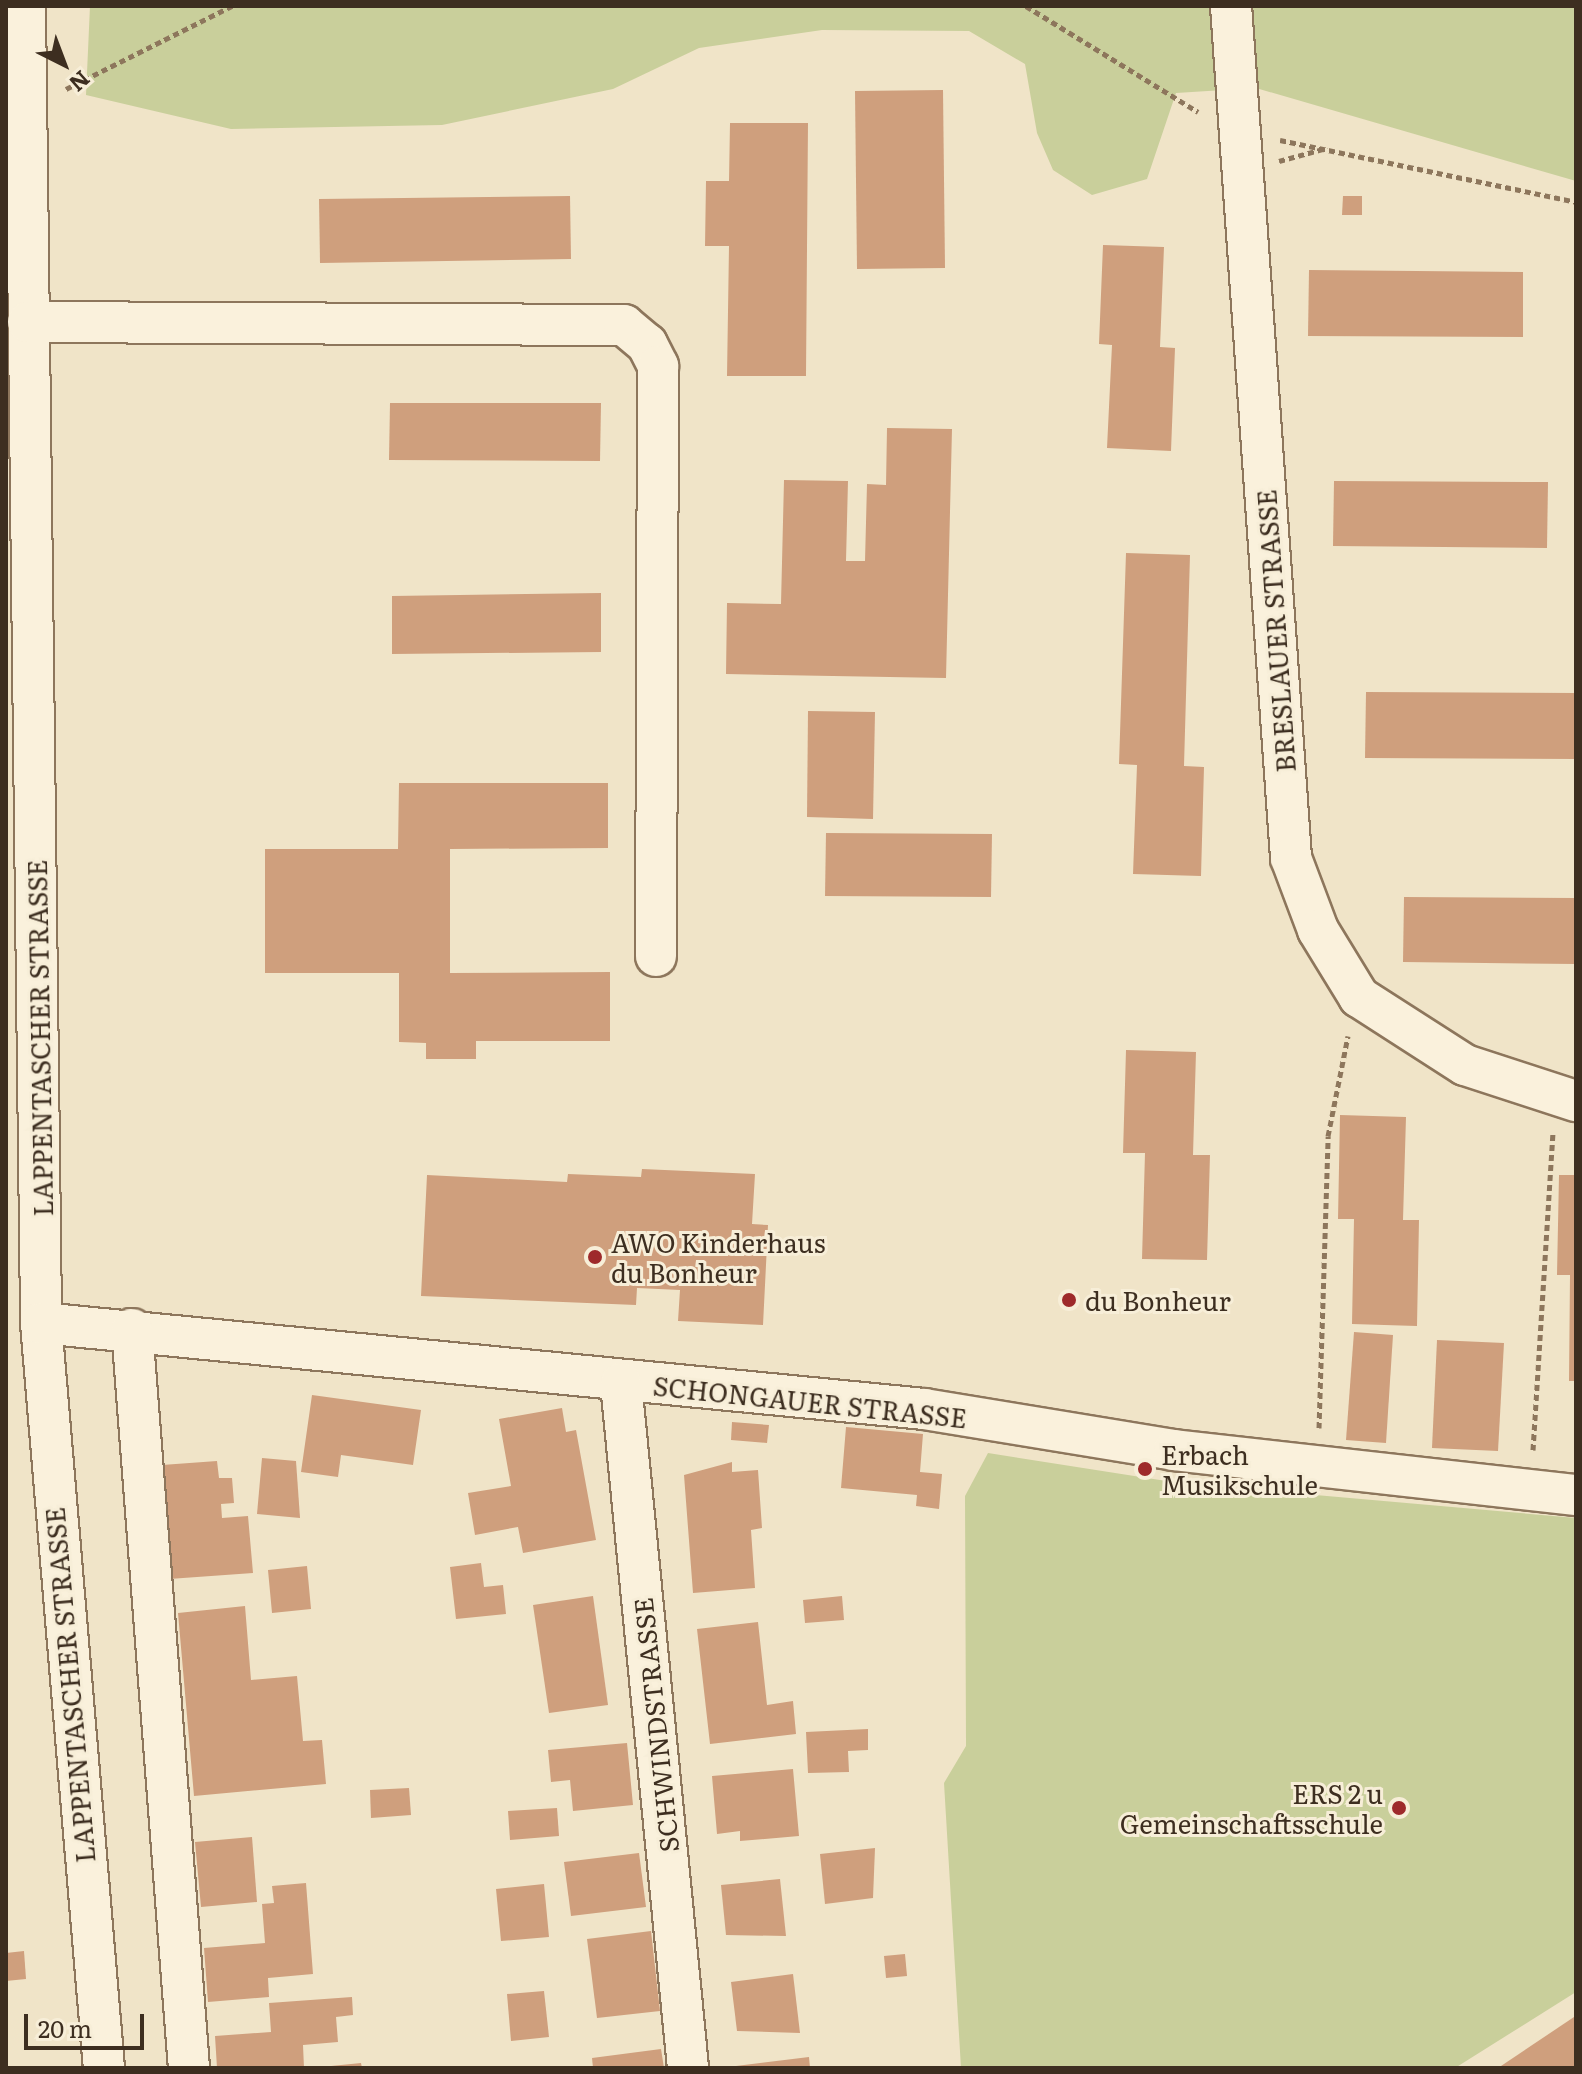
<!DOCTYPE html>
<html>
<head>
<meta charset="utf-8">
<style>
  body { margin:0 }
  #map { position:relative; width:1582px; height:2074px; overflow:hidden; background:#f0e4c8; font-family:Literata,serif }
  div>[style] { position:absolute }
  .green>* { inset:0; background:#c9cf9b }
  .building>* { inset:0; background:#cf9f7d }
  .path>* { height:5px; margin-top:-2.5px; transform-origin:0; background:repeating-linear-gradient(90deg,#8d765c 0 6px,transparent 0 10px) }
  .roads { filter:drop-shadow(2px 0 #8d765c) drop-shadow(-2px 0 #8d765c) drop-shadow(0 2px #8d765c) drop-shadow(0 -2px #8d765c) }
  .minor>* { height:40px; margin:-20px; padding:0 20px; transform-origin:20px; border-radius:20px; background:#faf1dc }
  .dots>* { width:22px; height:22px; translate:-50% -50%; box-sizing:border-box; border:4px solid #f7eed8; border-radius:50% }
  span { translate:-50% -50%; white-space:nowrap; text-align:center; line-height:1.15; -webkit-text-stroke:6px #f7eed8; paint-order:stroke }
  .street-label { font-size:26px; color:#3d2e20 }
  .poi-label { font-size:26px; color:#3d2e20 }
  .left { translate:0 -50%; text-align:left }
  .right { translate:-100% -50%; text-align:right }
  .frame { position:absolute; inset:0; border:8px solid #3d2e20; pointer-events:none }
  .north { position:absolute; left:24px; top:24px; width:80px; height:80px; -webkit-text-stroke:6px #f7eed8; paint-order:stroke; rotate:138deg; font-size:22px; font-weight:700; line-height:32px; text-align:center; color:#3d2e20 }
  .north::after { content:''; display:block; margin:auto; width:28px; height:36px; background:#3d2e20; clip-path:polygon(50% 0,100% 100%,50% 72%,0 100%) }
  .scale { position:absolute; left:24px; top:2014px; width:120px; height:36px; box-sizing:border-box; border:4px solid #3d2e20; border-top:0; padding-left:10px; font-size:24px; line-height:28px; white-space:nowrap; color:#3d2e20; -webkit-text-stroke:6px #f7eed8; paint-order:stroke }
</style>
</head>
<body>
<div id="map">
  <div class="green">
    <div style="clip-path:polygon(90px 6px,1576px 6px,1576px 181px,1256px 88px,1176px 93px,1147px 179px,1092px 195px,1053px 170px,1037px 133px,1025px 64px,969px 31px,822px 30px,699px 48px,613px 89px,442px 125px,231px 129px,86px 95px)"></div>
    <div style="clip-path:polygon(988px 1453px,1179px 1483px,1576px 1518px,1576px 1992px,1455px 2068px,961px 2068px,944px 1783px,966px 1746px,965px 1496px)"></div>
  </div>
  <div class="building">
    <div style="clip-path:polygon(943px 90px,945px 268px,857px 269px,855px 91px)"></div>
    <div style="clip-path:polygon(730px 123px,808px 123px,806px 376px,727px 376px,729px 246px,705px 246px,706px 181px,729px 181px)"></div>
    <div style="clip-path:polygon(570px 196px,571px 259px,320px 263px,319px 199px)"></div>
    <div style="clip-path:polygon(1343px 196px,1362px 196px,1362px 215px,1342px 215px)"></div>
    <div style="clip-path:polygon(1103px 245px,1164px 247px,1160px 347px,1175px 348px,1171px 451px,1107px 448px,1112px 345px,1099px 344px)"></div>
    <div style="clip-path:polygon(1309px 270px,1523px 272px,1523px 337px,1308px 336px)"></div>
    <div style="clip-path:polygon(390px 403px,601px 403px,600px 461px,389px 460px)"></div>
    <div style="clip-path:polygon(887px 428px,952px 429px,946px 678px,726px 674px,727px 603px,781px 604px,784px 480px,848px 481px,846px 561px,865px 561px,867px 484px,886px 485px)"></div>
    <div style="clip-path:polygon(1334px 481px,1548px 482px,1547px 548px,1333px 546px)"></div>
    <div style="clip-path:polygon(1126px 553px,1190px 555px,1184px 766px,1204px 767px,1201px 876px,1133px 874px,1137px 765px,1119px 764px)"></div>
    <div style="clip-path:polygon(601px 593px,601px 652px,392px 654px,392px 596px)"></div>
    <div style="clip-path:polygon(1366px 692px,1576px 693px,1576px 759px,1365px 758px)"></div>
    <div style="clip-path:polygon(808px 711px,875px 712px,873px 819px,807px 817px)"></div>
    <div style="clip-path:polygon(399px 783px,608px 783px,608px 848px,450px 849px,450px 973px,610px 972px,610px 1041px,476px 1041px,476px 1059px,426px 1059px,426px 1043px,399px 1042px,399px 973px,265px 973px,265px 849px,398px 849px)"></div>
    <div style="clip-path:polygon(826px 833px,992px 834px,991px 897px,825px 896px)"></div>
    <div style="clip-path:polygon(1404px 897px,1576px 898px,1576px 964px,1403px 962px)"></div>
    <div style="clip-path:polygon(1126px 1050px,1196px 1052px,1193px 1155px,1210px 1155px,1207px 1260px,1142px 1259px,1145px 1153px,1123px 1153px)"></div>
    <div style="clip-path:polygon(1340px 1115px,1406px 1117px,1403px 1220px,1419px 1220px,1417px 1326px,1352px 1324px,1354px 1219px,1338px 1219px)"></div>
    <div style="clip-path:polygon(642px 1169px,755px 1174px,752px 1224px,768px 1225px,763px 1325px,678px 1321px,680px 1290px,637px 1288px,636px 1305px,421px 1296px,427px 1175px,567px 1182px,568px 1174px,641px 1177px)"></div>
    <div style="clip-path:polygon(1559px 1175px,1576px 1175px,1576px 1381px,1569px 1381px,1570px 1275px,1557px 1275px)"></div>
    <div style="clip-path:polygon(1354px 1332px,1393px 1335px,1386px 1443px,1346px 1440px)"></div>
    <div style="clip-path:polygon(1437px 1340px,1504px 1343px,1498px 1451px,1432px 1448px)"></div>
    <div style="clip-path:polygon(312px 1395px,421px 1410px,413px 1465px,341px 1455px,338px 1477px,301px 1472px)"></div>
    <div style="clip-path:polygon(562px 1408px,566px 1432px,576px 1430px,596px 1540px,523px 1553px,518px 1527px,475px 1535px,468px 1493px,511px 1486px,499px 1419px)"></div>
    <div style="clip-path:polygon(732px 1422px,769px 1425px,767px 1443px,731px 1440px)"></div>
    <div style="clip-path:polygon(846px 1427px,923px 1434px,920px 1472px,942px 1474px,939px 1509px,916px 1506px,917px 1495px,841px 1488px)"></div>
    <div style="clip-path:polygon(262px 1458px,296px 1461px,300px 1518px,257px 1514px)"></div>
    <div style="clip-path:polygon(217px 1461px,219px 1478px,232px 1478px,234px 1503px,221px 1504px,222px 1518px,248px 1516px,253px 1573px,169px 1579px,162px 1465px)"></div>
    <div style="clip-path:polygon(732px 1462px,732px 1472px,758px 1470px,762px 1528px,751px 1530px,755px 1588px,693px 1593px,684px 1475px)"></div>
    <div style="clip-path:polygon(481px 1563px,484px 1587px,503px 1585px,506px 1614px,456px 1619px,450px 1567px)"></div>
    <div style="clip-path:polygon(307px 1566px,311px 1609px,272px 1613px,268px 1570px)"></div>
    <div style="clip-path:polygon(593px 1596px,608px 1705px,549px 1713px,533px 1605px)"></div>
    <div style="clip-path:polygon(842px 1596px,844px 1620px,805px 1623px,803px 1600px)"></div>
    <div style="clip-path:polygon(245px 1606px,251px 1680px,297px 1676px,303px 1741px,322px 1740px,326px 1784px,194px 1796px,178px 1613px)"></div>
    <div style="clip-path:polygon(758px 1622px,767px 1705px,793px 1701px,796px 1734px,710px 1744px,697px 1629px)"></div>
    <div style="clip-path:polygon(868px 1729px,868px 1750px,848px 1751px,849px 1772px,808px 1773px,806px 1732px)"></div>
    <div style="clip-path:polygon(627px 1743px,633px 1805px,573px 1811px,570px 1780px,551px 1782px,548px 1750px)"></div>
    <div style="clip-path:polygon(793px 1769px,799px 1836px,740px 1841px,740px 1831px,717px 1834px,712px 1776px)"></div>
    <div style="clip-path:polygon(409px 1788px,411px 1815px,371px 1818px,370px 1790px)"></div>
    <div style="clip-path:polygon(557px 1808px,559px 1836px,510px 1840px,508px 1811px)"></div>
    <div style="clip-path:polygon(252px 1837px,257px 1902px,201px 1907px,195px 1842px)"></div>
    <div style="clip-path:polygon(875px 1848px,873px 1898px,825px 1904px,820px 1854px)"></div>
    <div style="clip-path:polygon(639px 1853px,646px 1907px,571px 1916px,564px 1862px)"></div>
    <div style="clip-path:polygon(780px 1879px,786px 1936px,726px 1935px,721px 1885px)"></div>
    <div style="clip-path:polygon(306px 1883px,313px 1974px,268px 1978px,269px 1997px,208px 2002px,204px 1948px,265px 1943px,262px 1904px,274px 1903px,272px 1886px)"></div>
    <div style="clip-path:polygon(544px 1884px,549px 1937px,501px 1941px,496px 1889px)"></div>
    <div style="clip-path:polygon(651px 1931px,660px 2011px,597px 2018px,587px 1939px)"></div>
    <div style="clip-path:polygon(24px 1951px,26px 1979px,6px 1981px,6px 1953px)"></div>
    <div style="clip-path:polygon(905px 1954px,907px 1976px,886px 1978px,884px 1956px)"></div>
    <div style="clip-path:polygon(793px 1974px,800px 2033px,737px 2031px,731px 1982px)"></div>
    <div style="clip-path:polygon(544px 1991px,549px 2037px,511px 2041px,507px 1994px)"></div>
    <div style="clip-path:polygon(352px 1997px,353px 2015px,336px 2017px,338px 2042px,303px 2045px,304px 2068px,217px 2068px,215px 2036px,271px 2032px,269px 2003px)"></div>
    <div style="clip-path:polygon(1574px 2017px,1576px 2068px,1498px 2068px)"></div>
    <div style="clip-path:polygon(661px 2049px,664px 2068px,593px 2068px,592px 2058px)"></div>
    <div style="clip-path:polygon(809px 2057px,810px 2068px,736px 2068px,736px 2066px)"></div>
    <div style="clip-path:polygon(361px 2063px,362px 2068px,331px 2068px,331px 2066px)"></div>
  </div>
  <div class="path">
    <div style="left:1026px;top:6px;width:202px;rotate:31.6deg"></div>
    <div style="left:66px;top:89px;width:186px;rotate:-26.6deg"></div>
    <div style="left:1280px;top:140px;width:302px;rotate:11.8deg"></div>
    <div style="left:1279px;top:161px;width:50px;rotate:-15.2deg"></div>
    <div style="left:1319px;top:1428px;width:292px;rotate:-88.2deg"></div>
    <div style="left:1328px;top:1136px;width:102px;rotate:-78.7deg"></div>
    <div style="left:1533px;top:1450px;width:318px;rotate:-86.4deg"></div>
  </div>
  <div class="roads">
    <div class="minor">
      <div style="left:25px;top:6px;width:1317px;rotate:89.3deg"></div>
      <div style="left:41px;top:1323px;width:748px;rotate:85.17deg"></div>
      <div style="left:1231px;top:6px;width:854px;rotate:85.97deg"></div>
      <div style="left:1291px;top:858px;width:77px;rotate:69.4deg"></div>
      <div style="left:1318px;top:930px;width:79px;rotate:58.5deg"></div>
      <div style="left:1359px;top:997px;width:126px;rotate:32.7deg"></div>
      <div style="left:1465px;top:1065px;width:117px;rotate:18deg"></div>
      <div style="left:28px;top:322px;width:596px;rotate:0.29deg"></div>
      <div style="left:624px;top:325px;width:30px;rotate:40deg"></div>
      <div style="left:647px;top:344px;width:25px;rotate:63deg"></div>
      <div style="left:658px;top:366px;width:590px;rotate:90.19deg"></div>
      <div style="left:41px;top:1323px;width:887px;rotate:5.56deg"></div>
      <div style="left:924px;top:1409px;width:253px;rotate:9.3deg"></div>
      <div style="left:1174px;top:1450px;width:405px;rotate:6.4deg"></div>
      <div style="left:132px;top:1329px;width:741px;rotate:85.59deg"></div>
      <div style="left:621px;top:1383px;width:688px;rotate:84.41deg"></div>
    </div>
  </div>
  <div class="dots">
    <div style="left:595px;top:1257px;background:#9e2a2b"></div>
    <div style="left:1069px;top:1300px;background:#9e2a2b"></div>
    <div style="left:1145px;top:1469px;background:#9e2a2b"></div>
    <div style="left:1399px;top:1808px;background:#9e2a2b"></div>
  </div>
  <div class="street-label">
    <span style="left:1275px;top:631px;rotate:-94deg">BRESLAUER STRASSE</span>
    <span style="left:39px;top:1038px;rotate:-91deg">LAPPENTASCHER STRASSE</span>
    <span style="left:810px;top:1401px;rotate:6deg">SCHONGAUER STRASSE</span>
    <span style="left:69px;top:1685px;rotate:-95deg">LAPPENTASCHER STRASSE</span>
    <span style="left:655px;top:1725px;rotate:-96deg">SCHWINDSTRASSE</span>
  </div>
  <div class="poi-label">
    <span class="left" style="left:611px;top:1257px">AWO Kinderhaus<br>du Bonheur</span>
    <span class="left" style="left:1085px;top:1300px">du Bonheur</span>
    <span class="left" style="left:1161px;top:1469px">Erbach<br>Musikschule</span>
    <span class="right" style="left:1383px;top:1808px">ERS 2 u<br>Gemeinschaftsschule</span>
  </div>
  <div class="frame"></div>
  <div class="north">N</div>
  <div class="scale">20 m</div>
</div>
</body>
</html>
